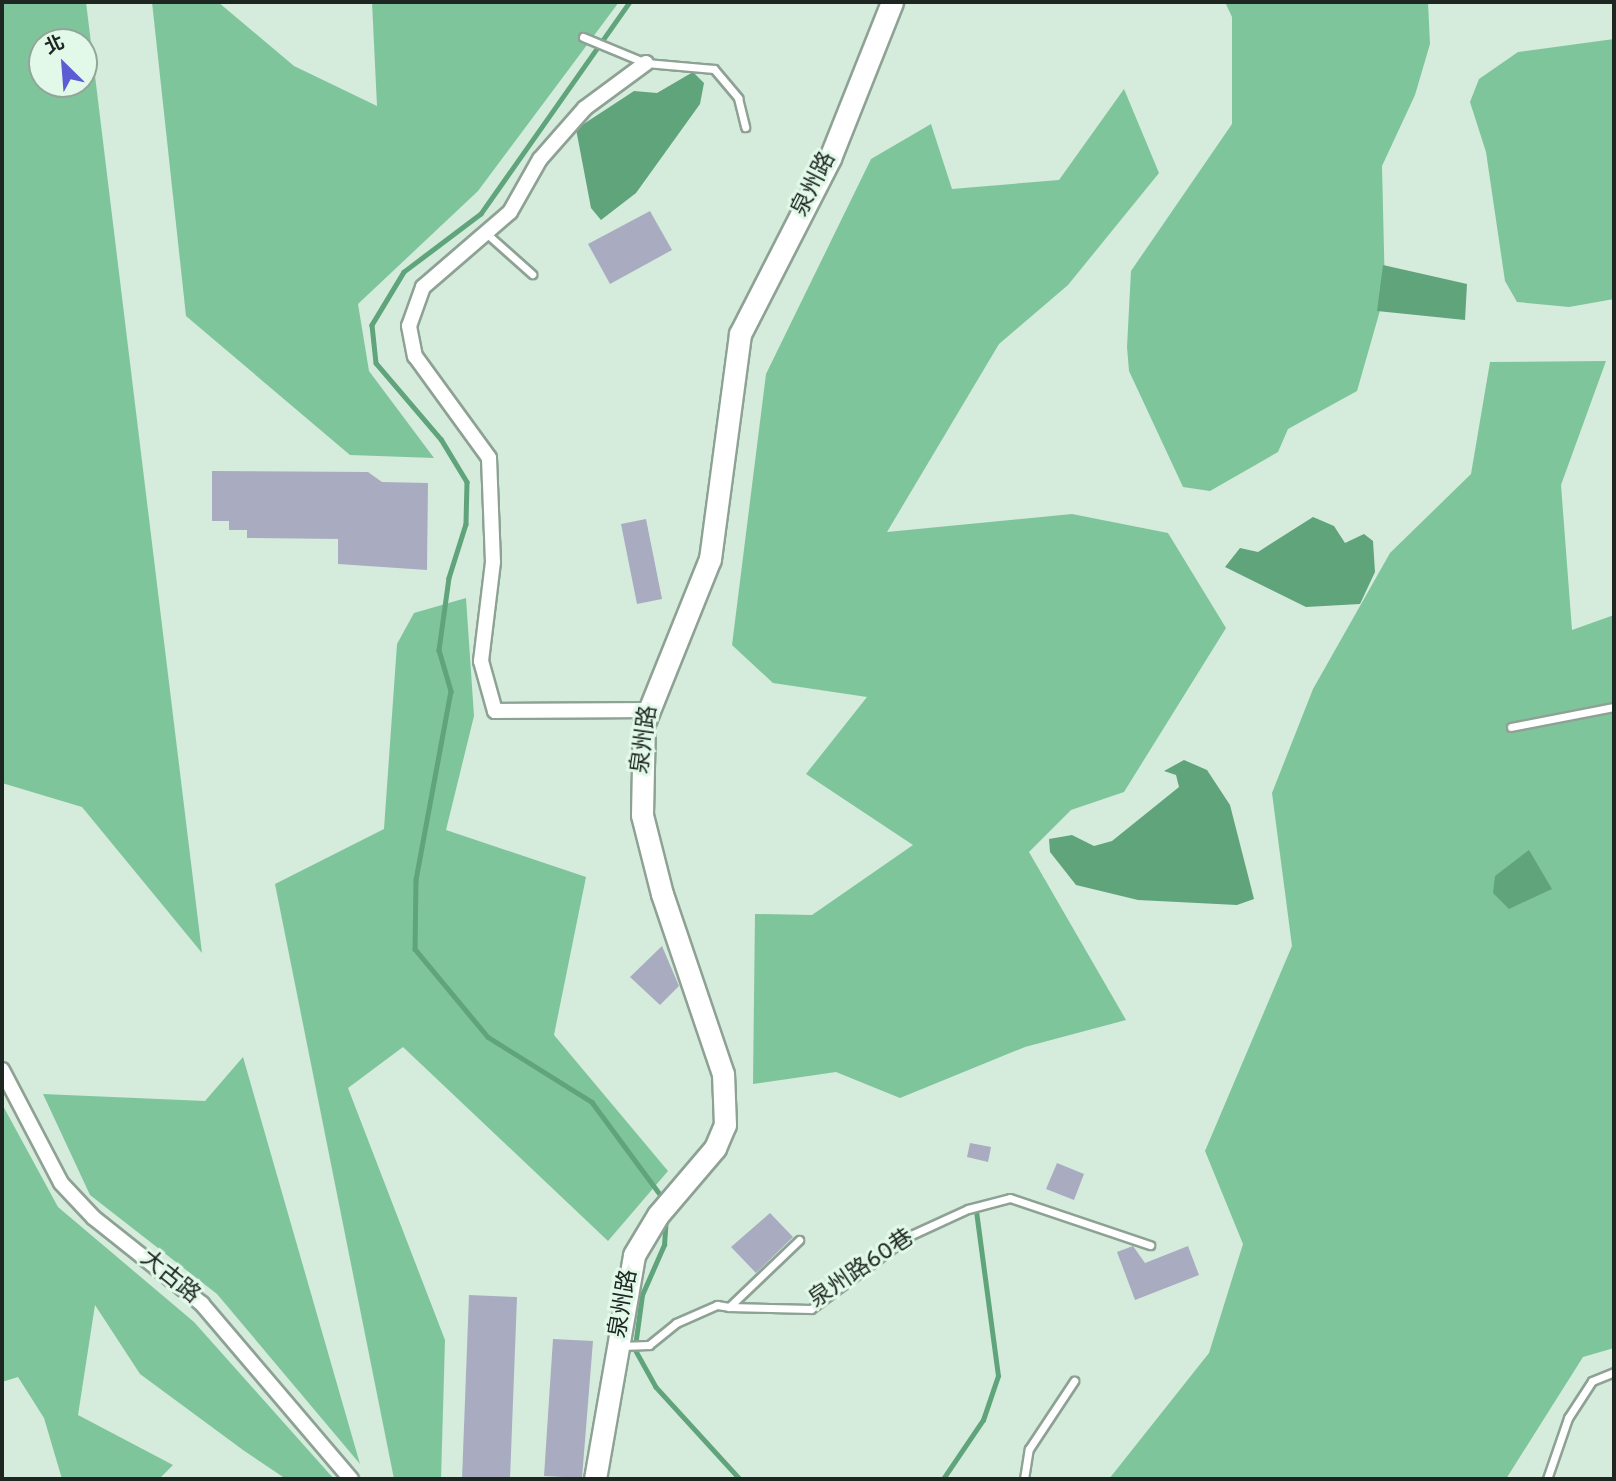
<!DOCTYPE html>
<html>
<head>
<meta charset="utf-8">
<style>
  body { margin:0 }
  #map { position:relative; width:1616px; height:1481px; overflow:hidden; background:#d5ebdc; font-family:Overpass,"Noto Sans TC",sans-serif }
  div>[style] { position:absolute }
  .forest>* { inset:0; background:#7fc59b }
  .water>* { inset:0; background:#60a47c }
  .stream>* { height:4.5px; margin:-2.25px; padding:0 2.25px; transform-origin:2.25px; border-radius:2.25px; background:#60a47c }
  .building>* { inset:0; background:#a9acc1 }
  .roads { filter:drop-shadow(2px 0 #8da294) drop-shadow(-2px 0 #8da294) drop-shadow(0 2px #8da294) drop-shadow(0 -2px #8da294) }
  .lane>* { height:7px; margin:-3.5px; padding:0 3.5px; transform-origin:3.5px; border-radius:3.5px; background:#fff }
  .street>* { height:14px; margin:-7px; padding:0 7px; transform-origin:7px; border-radius:7px; background:#fff }
  .secondary>* { height:21px; margin:-10.5px; padding:0 10.5px; transform-origin:10.5px; border-radius:10.5px; background:#fff }
  span { translate:-50% -50%; white-space:nowrap; text-align:center; line-height:1.15; -webkit-text-stroke:6px #e2f9e9; paint-order:stroke }
  .street-label { font-size:23px; color:#1d2620 }
  .frame { position:absolute; inset:0; border:4px solid #1d2620; pointer-events:none }
  .north { position:absolute; left:28px; top:28px; width:70px; height:70px; box-sizing:border-box; background:#e2f9e9; border:2px solid #93a599; border-radius:50%; rotate:335deg; font-size:19px; font-weight:700; line-height:28px; text-align:center; color:#1d2620 }
  .north::after { content:''; display:block; margin:auto; width:24px; height:32px; background:#5c5cd4; clip-path:polygon(50% 0,100% 100%,50% 72%,0 100%) }
</style>
</head>
<body>
<div id="map">
  <div class="forest">
    <div style="clip-path:polygon(evenodd,2px 2px,86px 2px,202px 953px,82px 807px,2px 783px,2px 2px,42px 42px,84px 42px,84px 84px,42px 84px,42px 42px)"></div>
    <div style="clip-path:polygon(152px 2px,218px 2px,294px 66px,377px 106px,372px 2px,619px 2px,478px 191px,358px 304px,369px 371px,434px 458px,350px 455px,186px 316px)"></div>
    <div style="clip-path:polygon(1225px 2px,1428px 2px,1430px 44px,1415px 95px,1382px 166px,1385px 293px,1357px 391px,1288px 429px,1278px 452px,1210px 491px,1183px 487px,1129px 371px,1127px 347px,1131px 271px,1232px 124px,1232px 17px)"></div>
    <div style="clip-path:polygon(1614px 39px,1614px 299px,1569px 307px,1517px 302px,1505px 281px,1486px 152px,1470px 102px,1479px 79px,1518px 52px)"></div>
    <div style="clip-path:polygon(1124px 89px,1159px 173px,1068px 285px,999px 344px,887px 532px,1072px 514px,1168px 533px,1226px 628px,1124px 792px,1071px 810px,1029px 852px,1126px 1020px,1025px 1047px,900px 1098px,836px 1072px,753px 1084px,755px 914px,812px 915px,913px 845px,806px 774px,867px 697px,773px 683px,732px 645px,766px 374px,871px 159px,931px 124px,952px 189px,1059px 180px)"></div>
    <div style="clip-path:polygon(1606px 361px,1561px 485px,1572px 630px,1614px 615px,1614px 1348px,1583px 1357px,1506px 1479px,1109px 1479px,1209px 1353px,1243px 1244px,1205px 1151px,1292px 946px,1272px 793px,1313px 689px,1390px 553px,1471px 474px,1490px 362px)"></div>
    <div style="clip-path:polygon(466px 598px,474px 716px,446px 830px,586px 877px,554px 1035px,668px 1171px,608px 1241px,403px 1047px,348px 1088px,445px 1340px,441px 1479px,394px 1479px,275px 884px,384px 829px,397px 644px,414px 613px)"></div>
    <div style="clip-path:polygon(243px 1057px,360px 1464px,217px 1294px,90px 1195px,43px 1094px,205px 1101px)"></div>
    <div style="clip-path:polygon(2px 1104px,58px 1207px,194px 1322px,334px 1479px,286px 1479px,243px 1450px,140px 1374px,95px 1305px,78px 1415px,173px 1465px,159px 1479px,62px 1479px,44px 1418px,18px 1377px,2px 1382px)"></div>
  </div>
  <div class="water">
    <div style="clip-path:polygon(693px 72px,704px 83px,700px 104px,636px 193px,601px 220px,591px 208px,576px 129px,634px 91px,657px 93px)"></div>
    <div style="clip-path:polygon(1383px 265px,1467px 284px,1465px 320px,1377px 311px)"></div>
    <div style="clip-path:polygon(1313px 517px,1334px 526px,1345px 543px,1364px 534px,1373px 541px,1375px 572px,1360px 604px,1306px 607px,1225px 567px,1240px 548px,1258px 552px)"></div>
    <div style="clip-path:polygon(1184px 760px,1207px 770px,1230px 805px,1254px 899px,1237px 905px,1138px 900px,1076px 885px,1050px 852px,1049px 839px,1072px 835px,1094px 846px,1112px 841px,1179px 787px,1176px 775px,1164px 771px)"></div>
    <div style="clip-path:polygon(1529px 850px,1552px 889px,1509px 909px,1493px 893px,1495px 876px)"></div>
  </div>
  <div class="stream">
    <div style="left:630px;top:2px;width:259px;rotate:125.1deg"></div>
    <div style="left:481px;top:214px;width:96px;rotate:143deg"></div>
    <div style="left:404px;top:272px;width:62px;rotate:121.1deg"></div>
    <div style="left:372px;top:325px;width:38px;rotate:84deg"></div>
    <div style="left:376px;top:363px;width:100px;rotate:49.5deg"></div>
    <div style="left:441px;top:439px;width:50px;rotate:58.8deg"></div>
    <div style="left:467px;top:482px;width:42px;rotate:91.4deg"></div>
    <div style="left:466px;top:524px;width:57px;rotate:107.5deg"></div>
    <div style="left:449px;top:578px;width:73px;rotate:97.9deg"></div>
    <div style="left:439px;top:650px;width:43px;rotate:73.7deg"></div>
    <div style="left:451px;top:691px;width:192px;rotate:100.5deg"></div>
    <div style="left:416px;top:880px;width:69px;rotate:90.8deg"></div>
    <div style="left:415px;top:949px;width:114px;rotate:50.3deg"></div>
    <div style="left:488px;top:1037px;width:123px;rotate:32deg"></div>
    <div style="left:592px;top:1102px;width:113px;rotate:53.6deg"></div>
    <div style="left:636px;top:1339px;width:44px;rotate:-82.2deg"></div>
    <div style="left:642px;top:1295px;width:55px;rotate:-66.3deg"></div>
    <div style="left:664px;top:1245px;width:27px;rotate:-86deg"></div>
    <div style="left:636px;top:1351px;width:41px;rotate:60.9deg"></div>
    <div style="left:656px;top:1387px;width:125px;rotate:47.6deg"></div>
    <div style="left:943px;top:1479px;width:71px;rotate:-55.9deg"></div>
    <div style="left:983px;top:1420px;width:46px;rotate:-71.2deg"></div>
    <div style="left:998px;top:1376px;width:166px;rotate:-97.6deg"></div>
  </div>
  <div class="building">
    <div style="clip-path:polygon(650px 211px,672px 250px,610px 284px,588px 244px)"></div>
    <div style="clip-path:polygon(212px 471px,368px 472px,382px 482px,428px 483px,427px 570px,338px 564px,338px 539px,247px 538px,247px 530px,229px 530px,229px 521px,212px 521px)"></div>
    <div style="clip-path:polygon(646px 519px,662px 599px,637px 604px,621px 524px)"></div>
    <div style="clip-path:polygon(662px 946px,679px 986px,660px 1005px,630px 977px)"></div>
    <div style="clip-path:polygon(970px 1143px,991px 1147px,988px 1162px,967px 1157px)"></div>
    <div style="clip-path:polygon(1057px 1163px,1084px 1174px,1074px 1200px,1046px 1189px)"></div>
    <div style="clip-path:polygon(770px 1213px,793px 1237px,756px 1273px,731px 1247px)"></div>
    <div style="clip-path:polygon(1133px 1246px,1145px 1263px,1188px 1246px,1199px 1275px,1135px 1300px,1117px 1252px)"></div>
    <div style="clip-path:polygon(469px 1295px,517px 1297px,510px 1479px,462px 1479px)"></div>
    <div style="clip-path:polygon(553px 1339px,593px 1341px,582px 1478px,544px 1476px)"></div>
  </div>
  <div class="roads">
    <div class="lane">
      <div style="left:583px;top:37px;width:68px;rotate:22.4deg"></div>
      <div style="left:646px;top:63px;width:68px;rotate:5deg"></div>
      <div style="left:714px;top:69px;width:38px;rotate:50deg"></div>
      <div style="left:738px;top:98px;width:30px;rotate:76deg"></div>
      <div style="left:486px;top:233px;width:62px;rotate:41.7deg"></div>
      <div style="left:1511px;top:727px;width:105px;rotate:-11deg"></div>
      <div style="left:729px;top:1307px;width:82px;rotate:1.4deg"></div>
      <div style="left:811px;top:1309px;width:122px;rotate:-36.7deg"></div>
      <div style="left:909px;top:1236px;width:65px;rotate:-24.6deg"></div>
      <div style="left:968px;top:1209px;width:43px;rotate:-14.7deg"></div>
      <div style="left:1010px;top:1198px;width:148px;rotate:18.6deg"></div>
      <div style="left:621px;top:1346px;width:28px;rotate:-2deg"></div>
      <div style="left:649px;top:1345px;width:35px;rotate:-39deg"></div>
      <div style="left:676px;top:1323px;width:45px;rotate:-23.7deg"></div>
      <div style="left:717px;top:1305px;width:12px;rotate:9deg"></div>
      <div style="left:729px;top:1307px;width:97px;rotate:-43.7deg"></div>
      <div style="left:1024px;top:1479px;width:30px;rotate:-81deg"></div>
      <div style="left:1029px;top:1449px;width:82px;rotate:-56.5deg"></div>
      <div style="left:1547px;top:1479px;width:65px;rotate:-71deg"></div>
      <div style="left:1568px;top:1418px;width:44px;rotate:-57deg"></div>
      <div style="left:1592px;top:1381px;width:24px;rotate:-22deg"></div>
    </div>
    <div class="street">
      <div style="left:646px;top:63px;width:76px;rotate:143.6deg"></div>
      <div style="left:585px;top:108px;width:68px;rotate:131.4deg"></div>
      <div style="left:540px;top:159px;width:61px;rotate:119.5deg"></div>
      <div style="left:510px;top:212px;width:115px;rotate:139.2deg"></div>
      <div style="left:423px;top:287px;width:41px;rotate:109.7deg"></div>
      <div style="left:409px;top:326px;width:31px;rotate:79deg"></div>
      <div style="left:415px;top:356px;width:126px;rotate:54deg"></div>
      <div style="left:489px;top:458px;width:104px;rotate:87.8deg"></div>
      <div style="left:493px;top:562px;width:100px;rotate:96.9deg"></div>
      <div style="left:481px;top:661px;width:52px;rotate:74.4deg"></div>
      <div style="left:495px;top:711px;width:153px;rotate:-0.4deg"></div>
      <div style="left:2px;top:1070px;width:127px;rotate:62.4deg"></div>
      <div style="left:61px;top:1183px;width:48px;rotate:46.7deg"></div>
      <div style="left:94px;top:1218px;width:138px;rotate:38.5deg"></div>
      <div style="left:202px;top:1304px;width:230px;rotate:49.6deg"></div>
    </div>
    <div class="secondary">
      <div style="left:595px;top:1479px;width:227px;rotate:-80.1deg"></div>
      <div style="left:634px;top:1255px;width:47px;rotate:-59deg"></div>
      <div style="left:658px;top:1215px;width:88px;rotate:-49.6deg"></div>
      <div style="left:715px;top:1148px;width:25px;rotate:-67deg"></div>
      <div style="left:725px;top:1125px;width:51px;rotate:-92.2deg"></div>
      <div style="left:723px;top:1074px;width:190px;rotate:-108.7deg"></div>
      <div style="left:662px;top:894px;width:81px;rotate:-104.2deg"></div>
      <div style="left:642px;top:815px;width:92px;rotate:-88.8deg"></div>
      <div style="left:644px;top:723px;width:177px;rotate:-68.1deg"></div>
      <div style="left:710px;top:559px;width:227px;rotate:-82.4deg"></div>
      <div style="left:740px;top:334px;width:198px;rotate:-62.9deg"></div>
      <div style="left:830px;top:158px;width:168px;rotate:-68.3deg"></div>
    </div>
  </div>
  <div class="street-label">
    <span style="left:815px;top:185px;rotate:-63deg">泉州路</span>
    <span style="left:646px;top:740px;rotate:-82deg">泉州路</span>
    <span style="left:862px;top:1270px;rotate:-34deg">泉州路60巷</span>
    <span style="left:169px;top:1278px;rotate:39deg">大古路</span>
    <span style="left:625px;top:1304px;rotate:-80deg">泉州路</span>
  </div>
  <div class="frame"></div>
  <div class="north">北</div>
</div>
</body>
</html>
